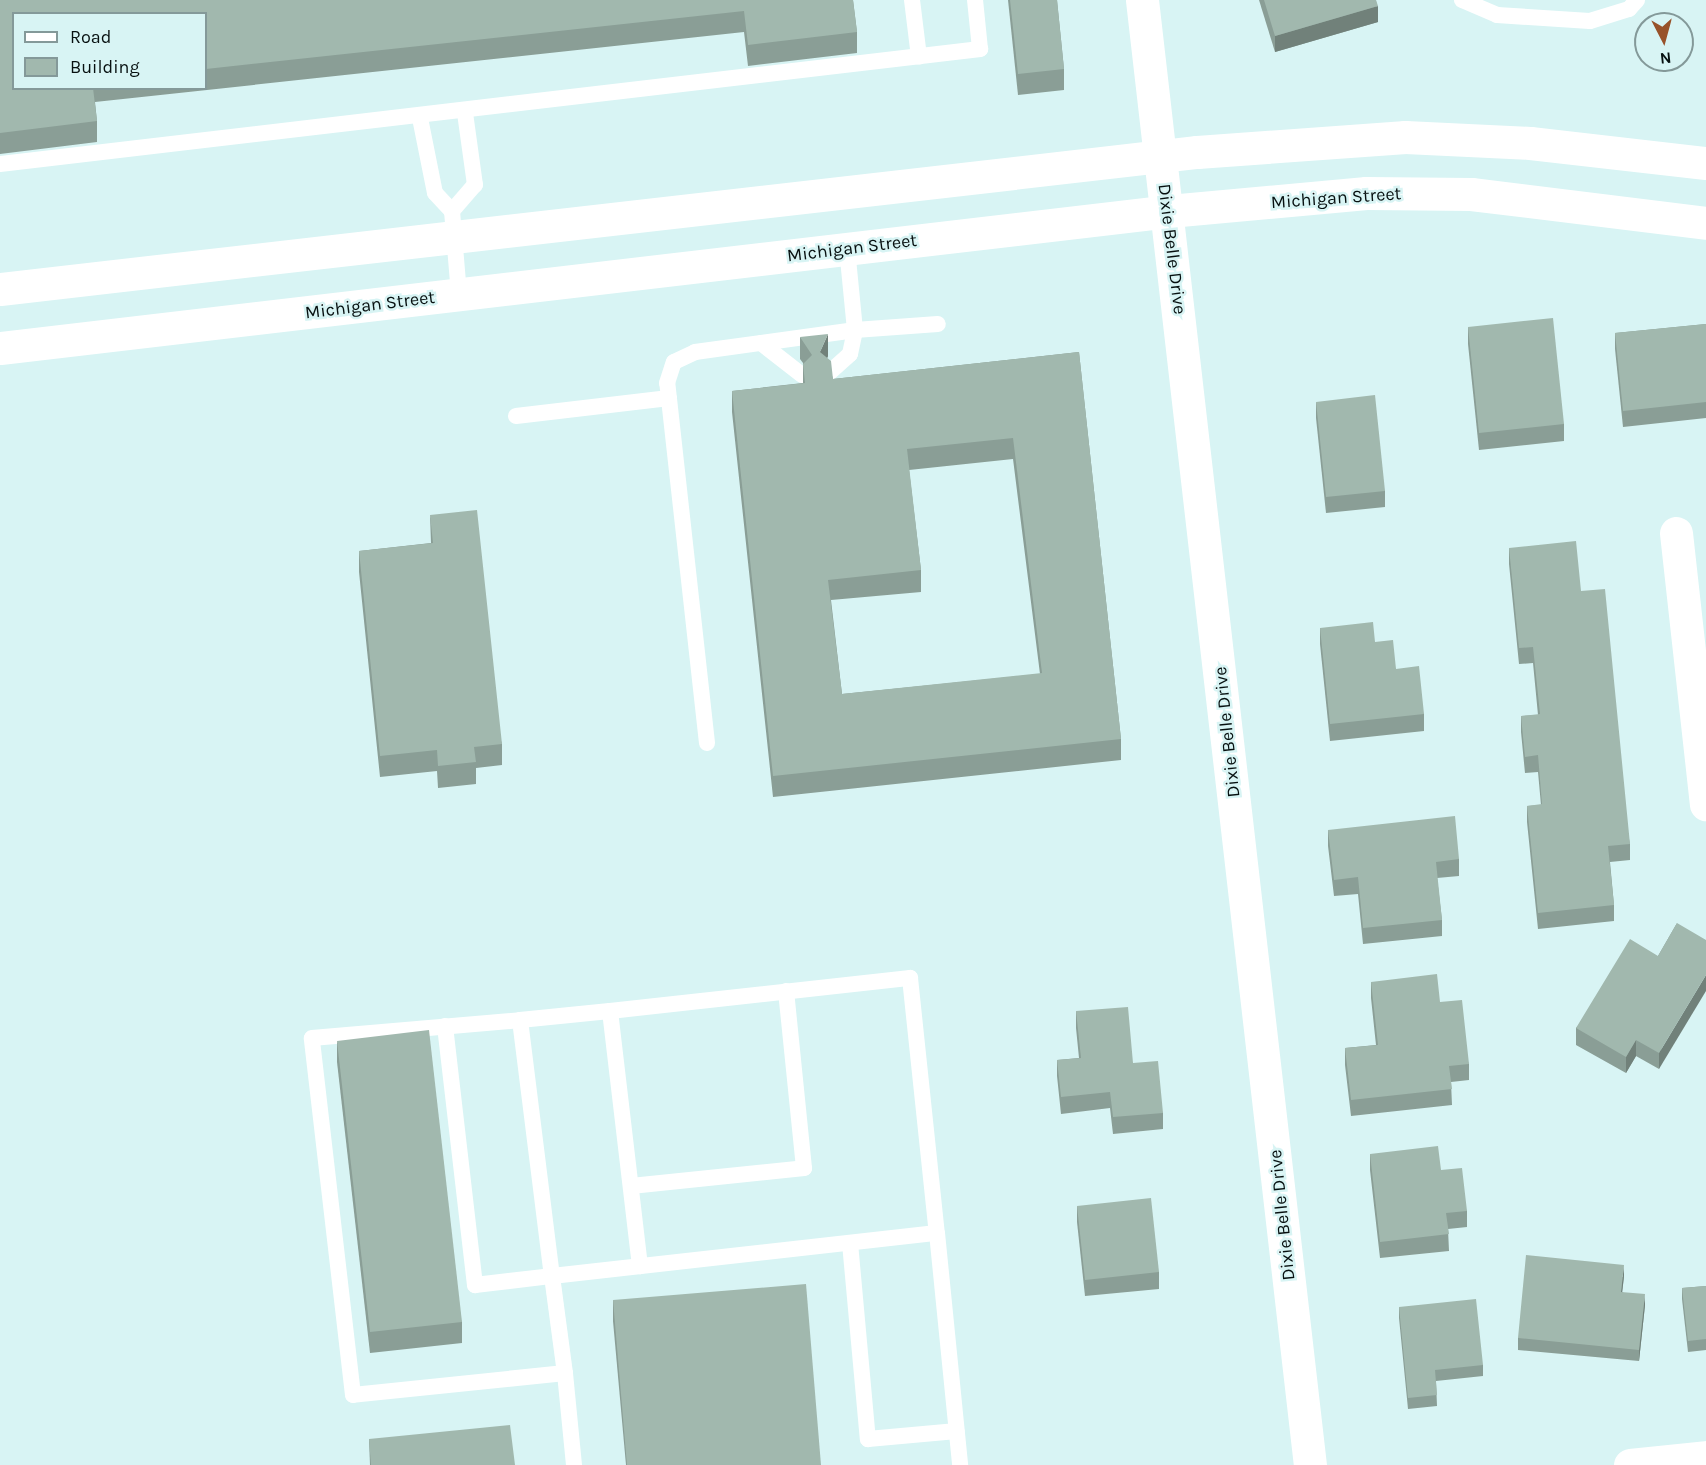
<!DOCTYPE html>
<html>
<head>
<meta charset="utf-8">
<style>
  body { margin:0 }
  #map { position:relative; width:1706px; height:1465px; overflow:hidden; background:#d8f4f4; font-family:Karla,sans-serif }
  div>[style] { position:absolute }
  .service>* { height:16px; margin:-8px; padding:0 8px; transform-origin:8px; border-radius:8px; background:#fff }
  .minor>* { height:33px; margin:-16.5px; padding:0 16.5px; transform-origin:16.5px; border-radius:16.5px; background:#fff }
  .tertiary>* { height:33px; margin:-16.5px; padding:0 16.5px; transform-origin:16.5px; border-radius:16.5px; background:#fff }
  .wall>* { inset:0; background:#8a9e96 }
  .shaded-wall>* { inset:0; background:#71817a }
  .building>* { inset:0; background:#a1b8ae }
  span { translate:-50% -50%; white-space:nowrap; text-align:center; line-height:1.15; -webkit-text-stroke:5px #d8f4f4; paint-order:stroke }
  .street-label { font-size:18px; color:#071010 }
  .legend { position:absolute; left:12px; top:12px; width:195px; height:78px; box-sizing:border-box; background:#d8f4f4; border:2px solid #849999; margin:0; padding:8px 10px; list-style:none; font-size:18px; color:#071010 }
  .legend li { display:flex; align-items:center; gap:12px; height:30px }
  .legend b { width:30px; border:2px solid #849999 }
  .north { position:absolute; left:1634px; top:12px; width:60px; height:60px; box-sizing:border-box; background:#d8f4f4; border:2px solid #849999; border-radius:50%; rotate:174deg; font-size:16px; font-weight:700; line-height:24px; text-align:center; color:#071010 }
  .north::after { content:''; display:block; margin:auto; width:21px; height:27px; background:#98522a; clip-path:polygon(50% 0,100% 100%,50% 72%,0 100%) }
</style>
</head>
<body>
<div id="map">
  <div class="service">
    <div style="left:912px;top:0;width:57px;rotate:83deg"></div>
    <div style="left:1462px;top:0;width:38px;rotate:23deg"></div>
    <div style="left:1497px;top:15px;width:93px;rotate:3.7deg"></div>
    <div style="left:1590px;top:21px;width:41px;rotate:-17.1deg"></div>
    <div style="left:1629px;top:9px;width:12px;rotate:-48deg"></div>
    <div style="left:420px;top:118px;width:76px;rotate:78.7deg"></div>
    <div style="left:435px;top:193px;width:25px;rotate:47deg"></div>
    <div style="left:452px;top:211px;width:83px;rotate:85.2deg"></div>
    <div style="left:0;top:164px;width:987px;rotate:-6.69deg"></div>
    <div style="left:980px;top:49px;width:49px;rotate:-95.8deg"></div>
    <div style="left:452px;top:211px;width:35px;rotate:-49deg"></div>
    <div style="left:475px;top:185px;width:73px;rotate:-97.9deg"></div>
    <div style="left:761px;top:343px;width:52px;rotate:38deg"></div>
    <div style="left:830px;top:372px;width:27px;rotate:-42deg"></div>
    <div style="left:850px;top:354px;width:25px;rotate:-78deg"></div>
    <div style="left:855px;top:330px;width:83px;rotate:-4.1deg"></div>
    <div style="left:516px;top:416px;width:154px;rotate:-6.7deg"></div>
    <div style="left:707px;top:743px;width:362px;rotate:-96.3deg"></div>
    <div style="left:667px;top:383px;width:22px;rotate:-72deg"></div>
    <div style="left:674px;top:362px;width:23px;rotate:-25deg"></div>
    <div style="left:695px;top:352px;width:162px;rotate:-7.8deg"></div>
    <div style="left:855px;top:330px;width:81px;rotate:-95.6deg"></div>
    <div style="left:610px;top:1011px;width:302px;rotate:-6.3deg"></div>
    <div style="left:910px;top:978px;width:256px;rotate:84deg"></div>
    <div style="left:520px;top:1020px;width:90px;rotate:-5.7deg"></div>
    <div style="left:610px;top:1011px;width:257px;rotate:83.3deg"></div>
    <div style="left:445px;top:1026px;width:261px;rotate:83.4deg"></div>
    <div style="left:475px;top:1285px;width:78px;rotate:-6.7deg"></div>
    <div style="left:552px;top:1276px;width:98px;rotate:82.4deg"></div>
    <div style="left:631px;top:1186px;width:174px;rotate:-5.9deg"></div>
    <div style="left:804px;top:1168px;width:178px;rotate:-95.8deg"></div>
    <div style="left:850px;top:1243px;width:197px;rotate:84.8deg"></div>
    <div style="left:868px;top:1439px;width:89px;rotate:-5.1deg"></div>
    <div style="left:574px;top:1465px;width:92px;rotate:-95.6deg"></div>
    <div style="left:565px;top:1373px;width:213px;rotate:174.1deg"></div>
    <div style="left:353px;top:1395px;width:359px;rotate:-96.6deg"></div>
    <div style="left:312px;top:1038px;width:209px;rotate:-4.9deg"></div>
    <div style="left:520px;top:1020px;width:258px;rotate:82.9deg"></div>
    <div style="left:552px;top:1276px;width:387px;rotate:-6.4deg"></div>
    <div style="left:937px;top:1233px;width:233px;rotate:84.3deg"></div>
  </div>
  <div class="minor">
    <div style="left:1676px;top:533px;width:273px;rotate:83.7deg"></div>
  </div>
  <div class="tertiary">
    <div style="left:1142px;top:0;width:1475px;rotate:83.46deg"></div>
    <div style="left:0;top:289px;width:1205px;rotate:-6.53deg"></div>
    <div style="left:1197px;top:152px;width:209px;rotate:-4.1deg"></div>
    <div style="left:1405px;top:137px;width:125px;rotate:2.7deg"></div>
    <div style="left:1530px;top:143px;width:177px;rotate:6.5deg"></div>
    <div style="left:0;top:348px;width:1177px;rotate:-6.68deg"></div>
    <div style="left:1169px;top:211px;width:198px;rotate:-5.2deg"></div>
    <div style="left:1366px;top:193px;width:105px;rotate:0.5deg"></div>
    <div style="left:1471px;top:194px;width:237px;rotate:7deg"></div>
    <div style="left:1630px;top:1465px;width:76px;rotate:-6deg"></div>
  </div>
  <div class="wall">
    <div style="clip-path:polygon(evenodd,0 0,853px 0,857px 32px,857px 53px,748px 66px,744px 32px,95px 102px,97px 121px,97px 142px,0 154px,0 0,206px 14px,206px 88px,14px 88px,206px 14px)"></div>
    <div style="clip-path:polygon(1008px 0,1057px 0,1064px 69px,1064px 90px,1018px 95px)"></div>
    <div style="clip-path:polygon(1259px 0,1376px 0,1378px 22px,1275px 52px)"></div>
    <div style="clip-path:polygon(1706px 324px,1706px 418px,1623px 427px,1615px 349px,1615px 333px)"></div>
    <div style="clip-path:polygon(1468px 327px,1564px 424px,1564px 441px,1479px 450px,1468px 344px)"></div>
    <div style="clip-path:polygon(evenodd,800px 337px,828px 356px,827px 358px,833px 379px,1079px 352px,1121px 739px,1121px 760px,773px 797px,732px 412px,732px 391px,803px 383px,803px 363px,800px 359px,800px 337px,1013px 459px,1040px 674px,842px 694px,831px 600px,921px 592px,921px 570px,909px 470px,1013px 459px)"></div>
    <div style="clip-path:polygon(1316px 402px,1385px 491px,1385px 507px,1326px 513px,1316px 418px)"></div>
    <div style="clip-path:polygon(430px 515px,502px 744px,502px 765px,476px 768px,476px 784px,438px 788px,437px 771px,380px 777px,359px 572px,359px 551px,431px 543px)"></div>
    <div style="clip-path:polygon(1509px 548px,1581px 591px,1630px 844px,1630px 860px,1610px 862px,1614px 905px,1614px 921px,1538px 929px,1527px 822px,1527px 806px,1541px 805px,1538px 772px,1525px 773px,1521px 732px,1521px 716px,1538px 715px,1533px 663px,1519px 664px,1509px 564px)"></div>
    <div style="clip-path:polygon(1320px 628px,1375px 642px,1396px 669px,1424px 714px,1424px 731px,1330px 741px,1320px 644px)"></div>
    <div style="clip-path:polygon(1328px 830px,1459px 859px,1459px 876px,1437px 878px,1442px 920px,1442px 936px,1363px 944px,1358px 894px,1334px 896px,1328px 846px)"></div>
    <div style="clip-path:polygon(1677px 923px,1659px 1069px,1636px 1056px,1626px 1073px,1576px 1045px,1576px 1028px,1658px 956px)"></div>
    <div style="clip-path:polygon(1371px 982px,1440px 1002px,1469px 1064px,1469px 1080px,1451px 1082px,1452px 1105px,1351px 1116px,1345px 1065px,1345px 1048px,1376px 1045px,1371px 998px)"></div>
    <div style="clip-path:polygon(1076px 1011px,1133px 1063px,1163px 1113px,1163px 1129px,1113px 1134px,1110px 1108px,1061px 1114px,1057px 1076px,1057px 1060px,1079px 1058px,1076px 1028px)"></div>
    <div style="clip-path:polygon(337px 1041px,462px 1322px,462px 1343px,370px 1353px,337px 1062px)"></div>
    <div style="clip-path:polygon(1370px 1154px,1441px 1170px,1467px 1211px,1467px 1227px,1448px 1229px,1449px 1251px,1380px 1258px,1370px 1170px)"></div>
    <div style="clip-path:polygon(1077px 1206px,1159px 1272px,1159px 1289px,1085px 1296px,1077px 1222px)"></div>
    <div style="clip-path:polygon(1624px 1276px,1622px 1292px,1645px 1305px,1639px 1361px,1518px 1350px,1518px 1338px)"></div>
    <div style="clip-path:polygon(1706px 1286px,1706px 1350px,1688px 1352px,1682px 1299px,1682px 1288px)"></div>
    <div style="clip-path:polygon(613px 1300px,821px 1465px,626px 1465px,613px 1321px)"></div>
    <div style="clip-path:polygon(1399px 1307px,1483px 1365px,1483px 1376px,1436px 1381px,1437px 1406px,1408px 1409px,1399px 1318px)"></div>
    <div style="clip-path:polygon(369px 1439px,515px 1465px,370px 1465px)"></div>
  </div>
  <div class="shaded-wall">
    <div style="clip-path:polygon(1378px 6px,1378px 22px,1275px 52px,1275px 36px)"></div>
    <div style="clip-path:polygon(828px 334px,828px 356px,820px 374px,820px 352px)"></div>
    <div style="clip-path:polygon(1706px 975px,1706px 991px,1659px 1069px,1659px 1053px)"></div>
    <div style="clip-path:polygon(1636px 1040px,1636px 1056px,1626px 1073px,1626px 1057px)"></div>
    <div style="clip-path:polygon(1624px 1265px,1624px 1276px,1621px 1303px,1621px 1292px)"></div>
    <div style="clip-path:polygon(1645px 1294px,1645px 1305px,1639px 1361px,1639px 1350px)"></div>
  </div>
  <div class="building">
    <div style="clip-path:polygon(0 0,853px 0,857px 32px,748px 45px,744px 11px,206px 69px,206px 14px,14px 14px,14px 88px,93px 88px,97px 121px,0 133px)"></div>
    <div style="clip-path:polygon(1010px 0,1057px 0,1064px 69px,1018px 74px)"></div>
    <div style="clip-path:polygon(1264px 0,1376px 0,1378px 6px,1275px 36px)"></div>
    <div style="clip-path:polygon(1553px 318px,1564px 424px,1479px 433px,1468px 327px)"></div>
    <div style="clip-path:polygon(1706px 324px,1706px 402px,1623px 411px,1615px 333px)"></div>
    <div style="clip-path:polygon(evenodd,828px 334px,820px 352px,831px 361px,833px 379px,1079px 352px,1121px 739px,773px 776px,732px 391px,805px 383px,803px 364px,812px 355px,800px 337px,828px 334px,1013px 438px,1042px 673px,842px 694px,828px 580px,921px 570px,907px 449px,1013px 438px)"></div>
    <div style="clip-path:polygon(1375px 395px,1385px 491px,1326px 497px,1316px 402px)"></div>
    <div style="clip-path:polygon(477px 510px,502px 744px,474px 747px,476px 762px,438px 766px,437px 750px,380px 756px,359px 551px,433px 543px,430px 515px)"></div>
    <div style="clip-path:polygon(1576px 541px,1581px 591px,1605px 589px,1630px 844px,1608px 846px,1614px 905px,1538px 913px,1527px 806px,1542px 804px,1538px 755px,1525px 757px,1521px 716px,1540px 714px,1533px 647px,1519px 648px,1509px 548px)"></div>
    <div style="clip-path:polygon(1373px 622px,1375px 642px,1393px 640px,1396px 669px,1419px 666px,1424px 714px,1330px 724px,1320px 628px)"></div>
    <div style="clip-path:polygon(1455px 816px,1459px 859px,1436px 862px,1442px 920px,1363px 928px,1358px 877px,1334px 880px,1328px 830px)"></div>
    <div style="clip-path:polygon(1677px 923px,1706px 940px,1706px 975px,1659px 1053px,1636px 1040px,1626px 1057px,1576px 1028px,1630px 939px,1658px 956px)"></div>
    <div style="clip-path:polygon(1437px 974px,1440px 1002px,1462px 1000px,1469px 1064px,1449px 1066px,1452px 1089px,1351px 1100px,1345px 1048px,1378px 1045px,1371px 982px)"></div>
    <div style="clip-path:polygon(1128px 1007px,1133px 1063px,1158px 1061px,1163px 1113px,1113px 1117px,1110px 1092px,1061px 1097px,1057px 1060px,1081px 1058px,1076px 1011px)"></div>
    <div style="clip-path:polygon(429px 1030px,462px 1322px,370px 1332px,337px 1041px)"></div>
    <div style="clip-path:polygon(1438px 1146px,1441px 1170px,1462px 1168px,1467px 1211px,1446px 1213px,1449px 1234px,1380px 1242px,1370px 1154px)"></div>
    <div style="clip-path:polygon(1151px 1198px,1159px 1272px,1085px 1280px,1077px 1206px)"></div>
    <div style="clip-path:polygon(1526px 1255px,1624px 1265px,1621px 1292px,1645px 1294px,1639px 1350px,1518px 1338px)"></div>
    <div style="clip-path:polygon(806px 1284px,821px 1465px,627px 1465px,613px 1300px)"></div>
    <div style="clip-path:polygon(1706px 1286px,1706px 1339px,1688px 1341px,1682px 1288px)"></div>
    <div style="clip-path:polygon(1476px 1299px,1483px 1365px,1435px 1370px,1437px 1395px,1408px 1398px,1399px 1307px)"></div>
    <div style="clip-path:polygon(510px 1425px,515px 1465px,371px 1465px,369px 1439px)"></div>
  </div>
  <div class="street-label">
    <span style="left:1336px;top:198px;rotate:-4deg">Michigan Street</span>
    <span style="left:852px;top:248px;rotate:-7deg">Michigan Street</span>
    <span style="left:1172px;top:249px;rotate:83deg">Dixie Belle Drive</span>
    <span style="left:370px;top:305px;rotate:-7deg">Michigan Street</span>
    <span style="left:1227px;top:732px;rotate:-96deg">Dixie Belle Drive</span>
    <span style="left:1282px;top:1215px;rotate:-96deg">Dixie Belle Drive</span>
  </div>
  <ul class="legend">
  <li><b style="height:8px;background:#fff"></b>Road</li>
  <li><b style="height:16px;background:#a1b8ae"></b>Building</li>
  </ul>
  <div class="north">N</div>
</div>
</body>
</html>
